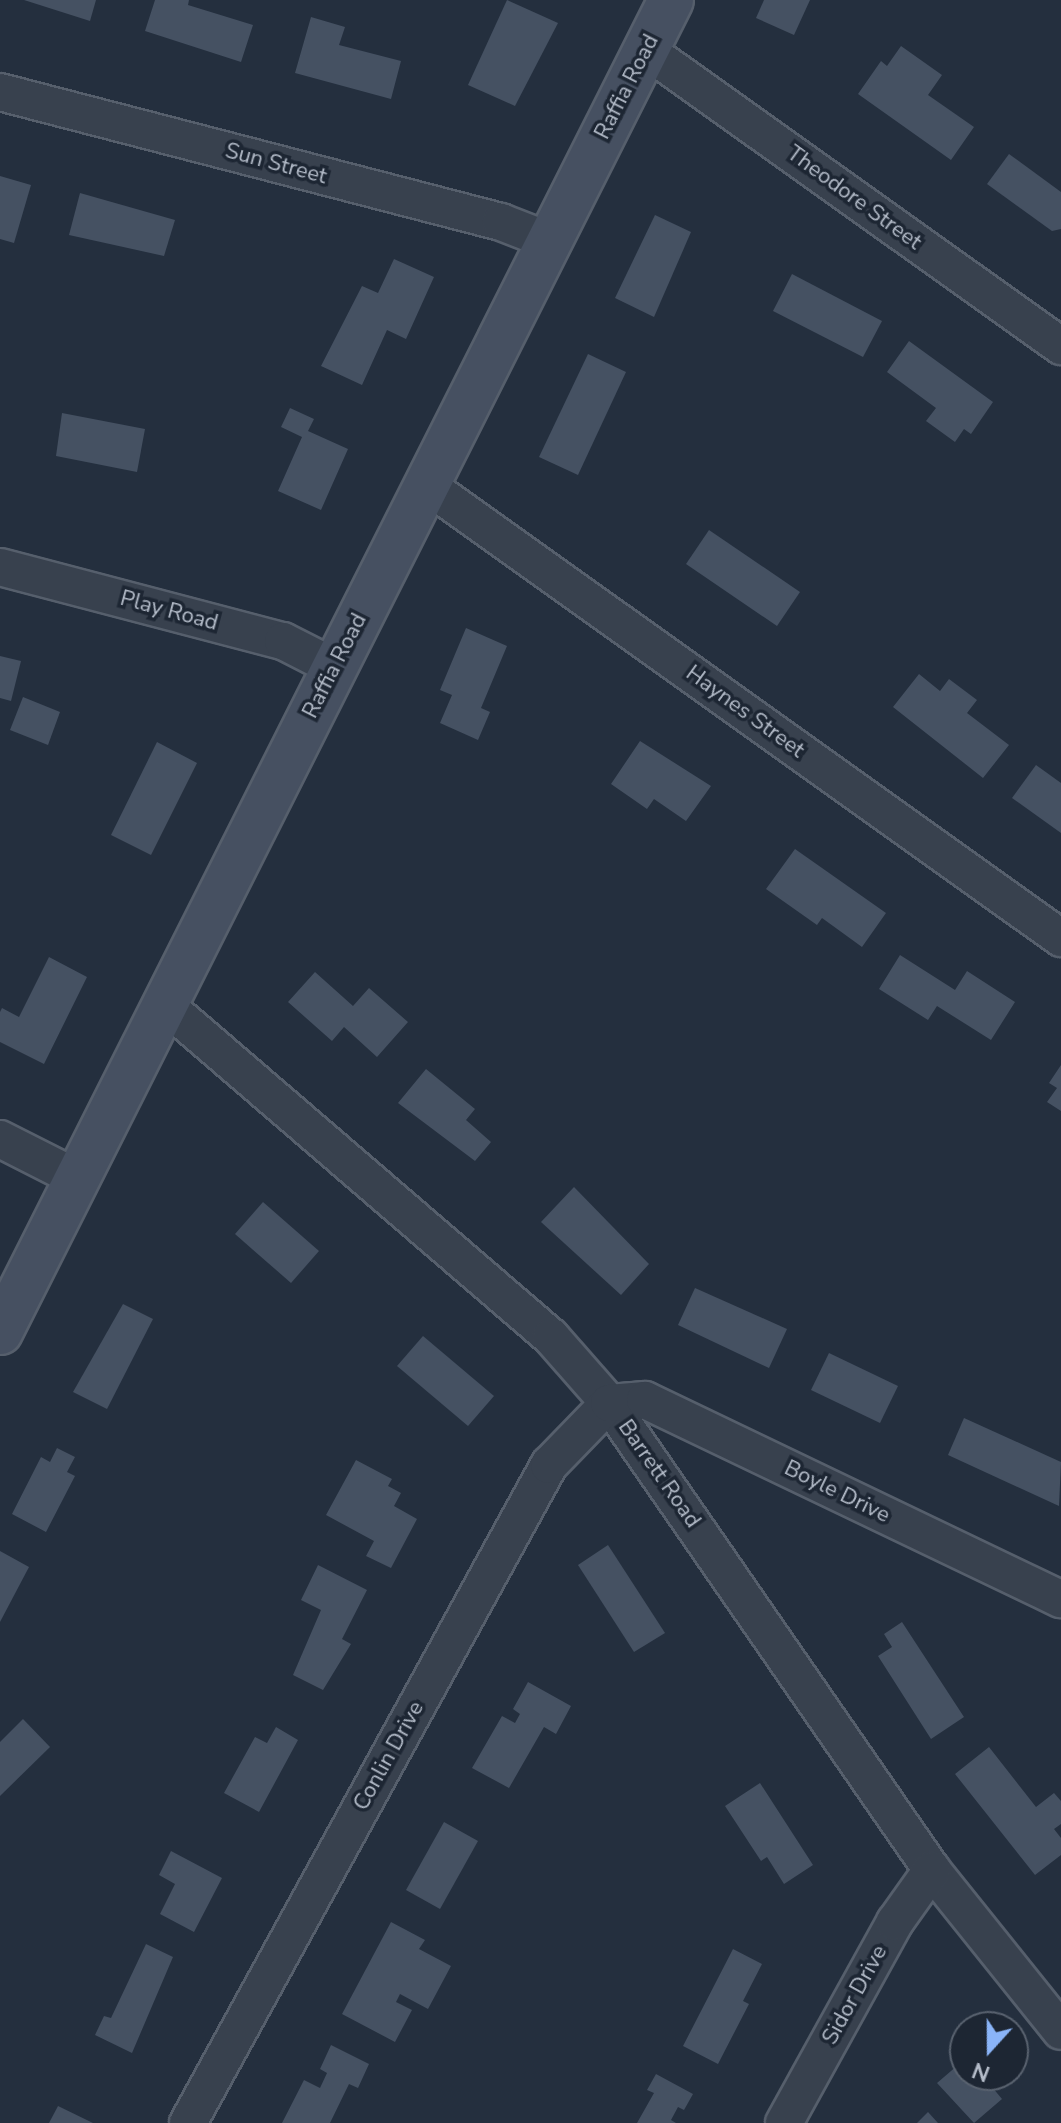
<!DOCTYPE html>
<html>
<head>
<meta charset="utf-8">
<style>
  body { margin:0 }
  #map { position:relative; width:1061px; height:2123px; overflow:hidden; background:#242f3e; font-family:"Nunito Sans",sans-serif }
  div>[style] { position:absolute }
  .building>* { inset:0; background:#455162 }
  .roads { filter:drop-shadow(2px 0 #565f6c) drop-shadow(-2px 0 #565f6c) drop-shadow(0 2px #565f6c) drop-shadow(0 -2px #565f6c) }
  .street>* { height:36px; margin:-18px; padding:0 18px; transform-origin:18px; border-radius:18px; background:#38414e }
  .secondary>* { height:44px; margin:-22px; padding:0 22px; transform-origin:22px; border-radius:22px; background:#465061 }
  span { translate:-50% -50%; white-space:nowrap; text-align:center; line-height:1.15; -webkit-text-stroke:7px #1d2633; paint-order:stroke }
  .street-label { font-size:22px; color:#b4bcc9 }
  .north { position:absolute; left:949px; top:2011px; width:80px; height:80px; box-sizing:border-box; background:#1d2633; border:2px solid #59626f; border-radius:50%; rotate:201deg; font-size:22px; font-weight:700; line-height:32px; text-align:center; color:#b4bcc9 }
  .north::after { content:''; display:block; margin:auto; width:28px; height:36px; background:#8ab4f8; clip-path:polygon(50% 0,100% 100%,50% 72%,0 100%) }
</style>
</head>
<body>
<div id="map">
  <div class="building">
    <div style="clip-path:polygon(24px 0,96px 0,90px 21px)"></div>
    <div style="clip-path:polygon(155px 0,189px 0,188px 5px,253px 25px,241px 62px,145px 31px)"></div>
    <div style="clip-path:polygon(507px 0,558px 23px,515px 106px,468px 85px)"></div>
    <div style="clip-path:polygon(764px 0,810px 0,794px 35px,756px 18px)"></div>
    <div style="clip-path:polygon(311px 17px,345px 27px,339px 45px,401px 61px,391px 99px,295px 73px)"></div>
    <div style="clip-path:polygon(901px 46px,942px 75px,928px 95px,974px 127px,951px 160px,858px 94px,881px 61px,887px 66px)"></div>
    <div style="clip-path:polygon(1009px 154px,1061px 192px,1061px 229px,1052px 231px,987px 184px)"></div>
    <div style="clip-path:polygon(0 176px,31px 185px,14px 243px,0 239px)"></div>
    <div style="clip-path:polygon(80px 193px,175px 220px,164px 256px,69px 235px)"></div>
    <div style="clip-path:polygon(655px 215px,691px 232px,654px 317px,615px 298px)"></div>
    <div style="clip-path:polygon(394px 259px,434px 277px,406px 339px,387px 330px,362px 385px,321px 366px,362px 286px,378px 293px)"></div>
    <div style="clip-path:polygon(792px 274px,882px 321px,863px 357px,773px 311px)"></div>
    <div style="clip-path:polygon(909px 341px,993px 402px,971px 434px,964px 429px,955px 442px,926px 421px,936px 408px,887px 372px)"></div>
    <div style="clip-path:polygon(588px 354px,626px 372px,578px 475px,539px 457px)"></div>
    <div style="clip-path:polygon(290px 408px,314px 419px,308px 431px,348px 449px,321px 510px,278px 491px,302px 437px,281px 427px)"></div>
    <div style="clip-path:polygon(62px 413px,145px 429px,137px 472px,56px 456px)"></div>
    <div style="clip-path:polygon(709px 530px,800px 592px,777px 626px,686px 564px)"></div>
    <div style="clip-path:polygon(466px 628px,507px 646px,481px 708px,490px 712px,478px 740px,440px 723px,452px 695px,440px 690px)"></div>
    <div style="clip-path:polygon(0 656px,21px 661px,11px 701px,0 698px)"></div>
    <div style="clip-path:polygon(919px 674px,940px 691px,949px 679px,977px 700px,967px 713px,1009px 745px,983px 778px,893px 707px)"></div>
    <div style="clip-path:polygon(23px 697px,60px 712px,48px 745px,10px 730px)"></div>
    <div style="clip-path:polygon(640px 741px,711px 786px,686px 821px,654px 799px,647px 809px,611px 784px)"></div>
    <div style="clip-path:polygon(157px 742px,197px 763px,151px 855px,111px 835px)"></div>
    <div style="clip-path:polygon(1036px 765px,1061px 783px,1061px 833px,1012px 798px)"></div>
    <div style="clip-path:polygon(795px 849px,886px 913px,862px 947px,822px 918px,817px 925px,766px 889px)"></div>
    <div style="clip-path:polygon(900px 955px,955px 990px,967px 971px,1015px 1002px,991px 1040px,937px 1006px,928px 1020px,879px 989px)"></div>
    <div style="clip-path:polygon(49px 957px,87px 977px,44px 1064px,0 1042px,0 1012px,2px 1008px,19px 1017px)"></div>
    <div style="clip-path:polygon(315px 972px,353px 1006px,369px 988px,408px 1022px,377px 1057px,344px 1027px,332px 1041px,288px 1002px)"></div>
    <div style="clip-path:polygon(1061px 1065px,1061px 1111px,1047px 1102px,1057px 1088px,1049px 1083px)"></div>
    <div style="clip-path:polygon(426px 1069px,475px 1109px,466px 1120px,491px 1142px,475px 1161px,398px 1103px)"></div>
    <div style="clip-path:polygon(574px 1187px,649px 1264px,621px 1295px,541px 1222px)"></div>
    <div style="clip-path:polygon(263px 1202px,319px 1251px,291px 1283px,235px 1234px)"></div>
    <div style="clip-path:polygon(695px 1288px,787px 1329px,769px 1368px,678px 1325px)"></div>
    <div style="clip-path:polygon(123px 1304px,153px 1319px,107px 1409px,73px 1392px)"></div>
    <div style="clip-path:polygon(423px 1336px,494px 1396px,468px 1426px,397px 1366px)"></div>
    <div style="clip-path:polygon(829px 1353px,898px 1386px,880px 1423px,811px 1390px)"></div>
    <div style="clip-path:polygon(964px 1418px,1061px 1462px,1059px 1506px,948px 1455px)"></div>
    <div style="clip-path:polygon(57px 1448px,75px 1457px,67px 1472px,75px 1476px,46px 1532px,12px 1514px,41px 1457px,50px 1462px)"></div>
    <div style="clip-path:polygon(356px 1460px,392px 1479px,388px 1486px,401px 1493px,394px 1506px,417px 1519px,391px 1568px,366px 1556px,374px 1541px,326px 1515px)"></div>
    <div style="clip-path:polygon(608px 1545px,665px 1633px,634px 1652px,578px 1565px)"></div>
    <div style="clip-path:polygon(0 1551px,29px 1567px,0 1622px)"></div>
    <div style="clip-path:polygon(318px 1565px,367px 1590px,342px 1639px,351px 1644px,323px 1690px,293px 1675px,321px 1610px,301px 1600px)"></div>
    <div style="clip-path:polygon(902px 1622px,964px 1717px,931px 1739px,878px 1656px,892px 1647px,884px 1634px)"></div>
    <div style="clip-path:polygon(528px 1682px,571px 1706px,556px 1734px,544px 1727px,509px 1788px,472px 1768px,502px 1716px,515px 1723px,520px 1714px,513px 1709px)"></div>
    <div style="clip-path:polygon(23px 1719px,50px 1747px,0 1796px,0 1742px)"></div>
    <div style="clip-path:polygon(276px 1727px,298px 1740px,259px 1812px,224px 1793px,255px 1737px,267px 1743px)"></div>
    <div style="clip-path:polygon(989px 1747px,1036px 1807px,1054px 1793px,1061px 1801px,1061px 1824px,1054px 1829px,1061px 1838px,1061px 1855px,1035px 1875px,955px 1774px)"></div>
    <div style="clip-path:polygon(760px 1783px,813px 1865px,784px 1884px,767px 1857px,761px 1861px,725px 1806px)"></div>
    <div style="clip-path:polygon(444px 1822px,478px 1841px,440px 1909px,406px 1890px)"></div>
    <div style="clip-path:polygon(171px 1851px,222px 1878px,194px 1932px,160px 1914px,175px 1884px,159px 1875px)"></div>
    <div style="clip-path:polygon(391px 1922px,425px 1940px,419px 1949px,451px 1966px,428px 2009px,400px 1994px,396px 2002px,412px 2010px,395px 2042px,342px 2014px)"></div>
    <div style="clip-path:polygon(146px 1944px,173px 1957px,132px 2053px,95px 2035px,104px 2016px,111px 2018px)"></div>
    <div style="clip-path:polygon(733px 1949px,762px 1964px,743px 2001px,749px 2004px,718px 2064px,683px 2046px)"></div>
    <div style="clip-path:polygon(331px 2045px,369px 2064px,358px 2088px,349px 2084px,330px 2123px,282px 2123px,304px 2080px,320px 2088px,327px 2073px,320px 2069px)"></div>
    <div style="clip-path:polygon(965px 2059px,965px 2075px,982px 2075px,1002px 2099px,974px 2123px,937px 2083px)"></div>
    <div style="clip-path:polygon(656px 2074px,693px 2094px,684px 2110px,678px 2107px,671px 2120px,676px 2123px,637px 2123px,654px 2093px,647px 2090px)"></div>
    <div style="clip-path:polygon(58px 2106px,93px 2123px,49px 2123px)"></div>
    <div style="clip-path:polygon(928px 2112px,938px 2123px,917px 2123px)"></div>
  </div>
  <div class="roads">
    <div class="street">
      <div style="left:646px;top:50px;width:510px;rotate:35.5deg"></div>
      <div style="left:0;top:92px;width:518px;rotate:14.55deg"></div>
      <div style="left:501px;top:222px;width:53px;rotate:21.2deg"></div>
      <div style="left:428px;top:486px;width:778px;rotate:35.53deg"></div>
      <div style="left:0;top:567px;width:293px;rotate:14.7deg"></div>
      <div style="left:283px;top:641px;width:57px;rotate:27deg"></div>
      <div style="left:163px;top:1003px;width:512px;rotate:40.72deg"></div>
      <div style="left:551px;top:1337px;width:88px;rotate:48.7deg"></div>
      <div style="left:609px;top:1403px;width:568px;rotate:55.33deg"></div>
      <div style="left:932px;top:1870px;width:206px;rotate:51.3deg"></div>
      <div style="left:0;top:1139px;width:86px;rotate:26.9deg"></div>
      <div style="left:188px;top:2123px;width:751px;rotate:-61.25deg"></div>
      <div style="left:549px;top:1465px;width:86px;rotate:-45.9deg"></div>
      <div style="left:609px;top:1403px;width:36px;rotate:-5deg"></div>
      <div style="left:645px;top:1400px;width:461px;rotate:25.6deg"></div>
      <div style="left:784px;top:2123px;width:230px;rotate:-61.1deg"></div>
      <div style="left:895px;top:1922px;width:64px;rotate:-54.6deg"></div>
    </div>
    <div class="secondary">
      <div style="left:0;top:1332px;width:1491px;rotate:-63.26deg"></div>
    </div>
  </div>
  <div class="street-label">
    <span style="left:627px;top:87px;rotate:-63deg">Raffia Road</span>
    <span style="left:276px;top:164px;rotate:15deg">Sun Street</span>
    <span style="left:854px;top:198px;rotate:36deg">Theodore Street</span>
    <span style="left:169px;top:611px;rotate:15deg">Play Road</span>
    <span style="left:335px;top:666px;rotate:-63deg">Raffia Road</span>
    <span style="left:745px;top:712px;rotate:36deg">Haynes Street</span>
    <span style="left:659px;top:1474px;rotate:55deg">Barrett Road</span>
    <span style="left:837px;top:1492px;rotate:26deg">Boyle Drive</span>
    <span style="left:389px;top:1756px;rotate:-61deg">Conlin Drive</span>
    <span style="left:855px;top:1995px;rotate:-61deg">Sidor Drive</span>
  </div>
  <div class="north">N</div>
</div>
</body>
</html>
